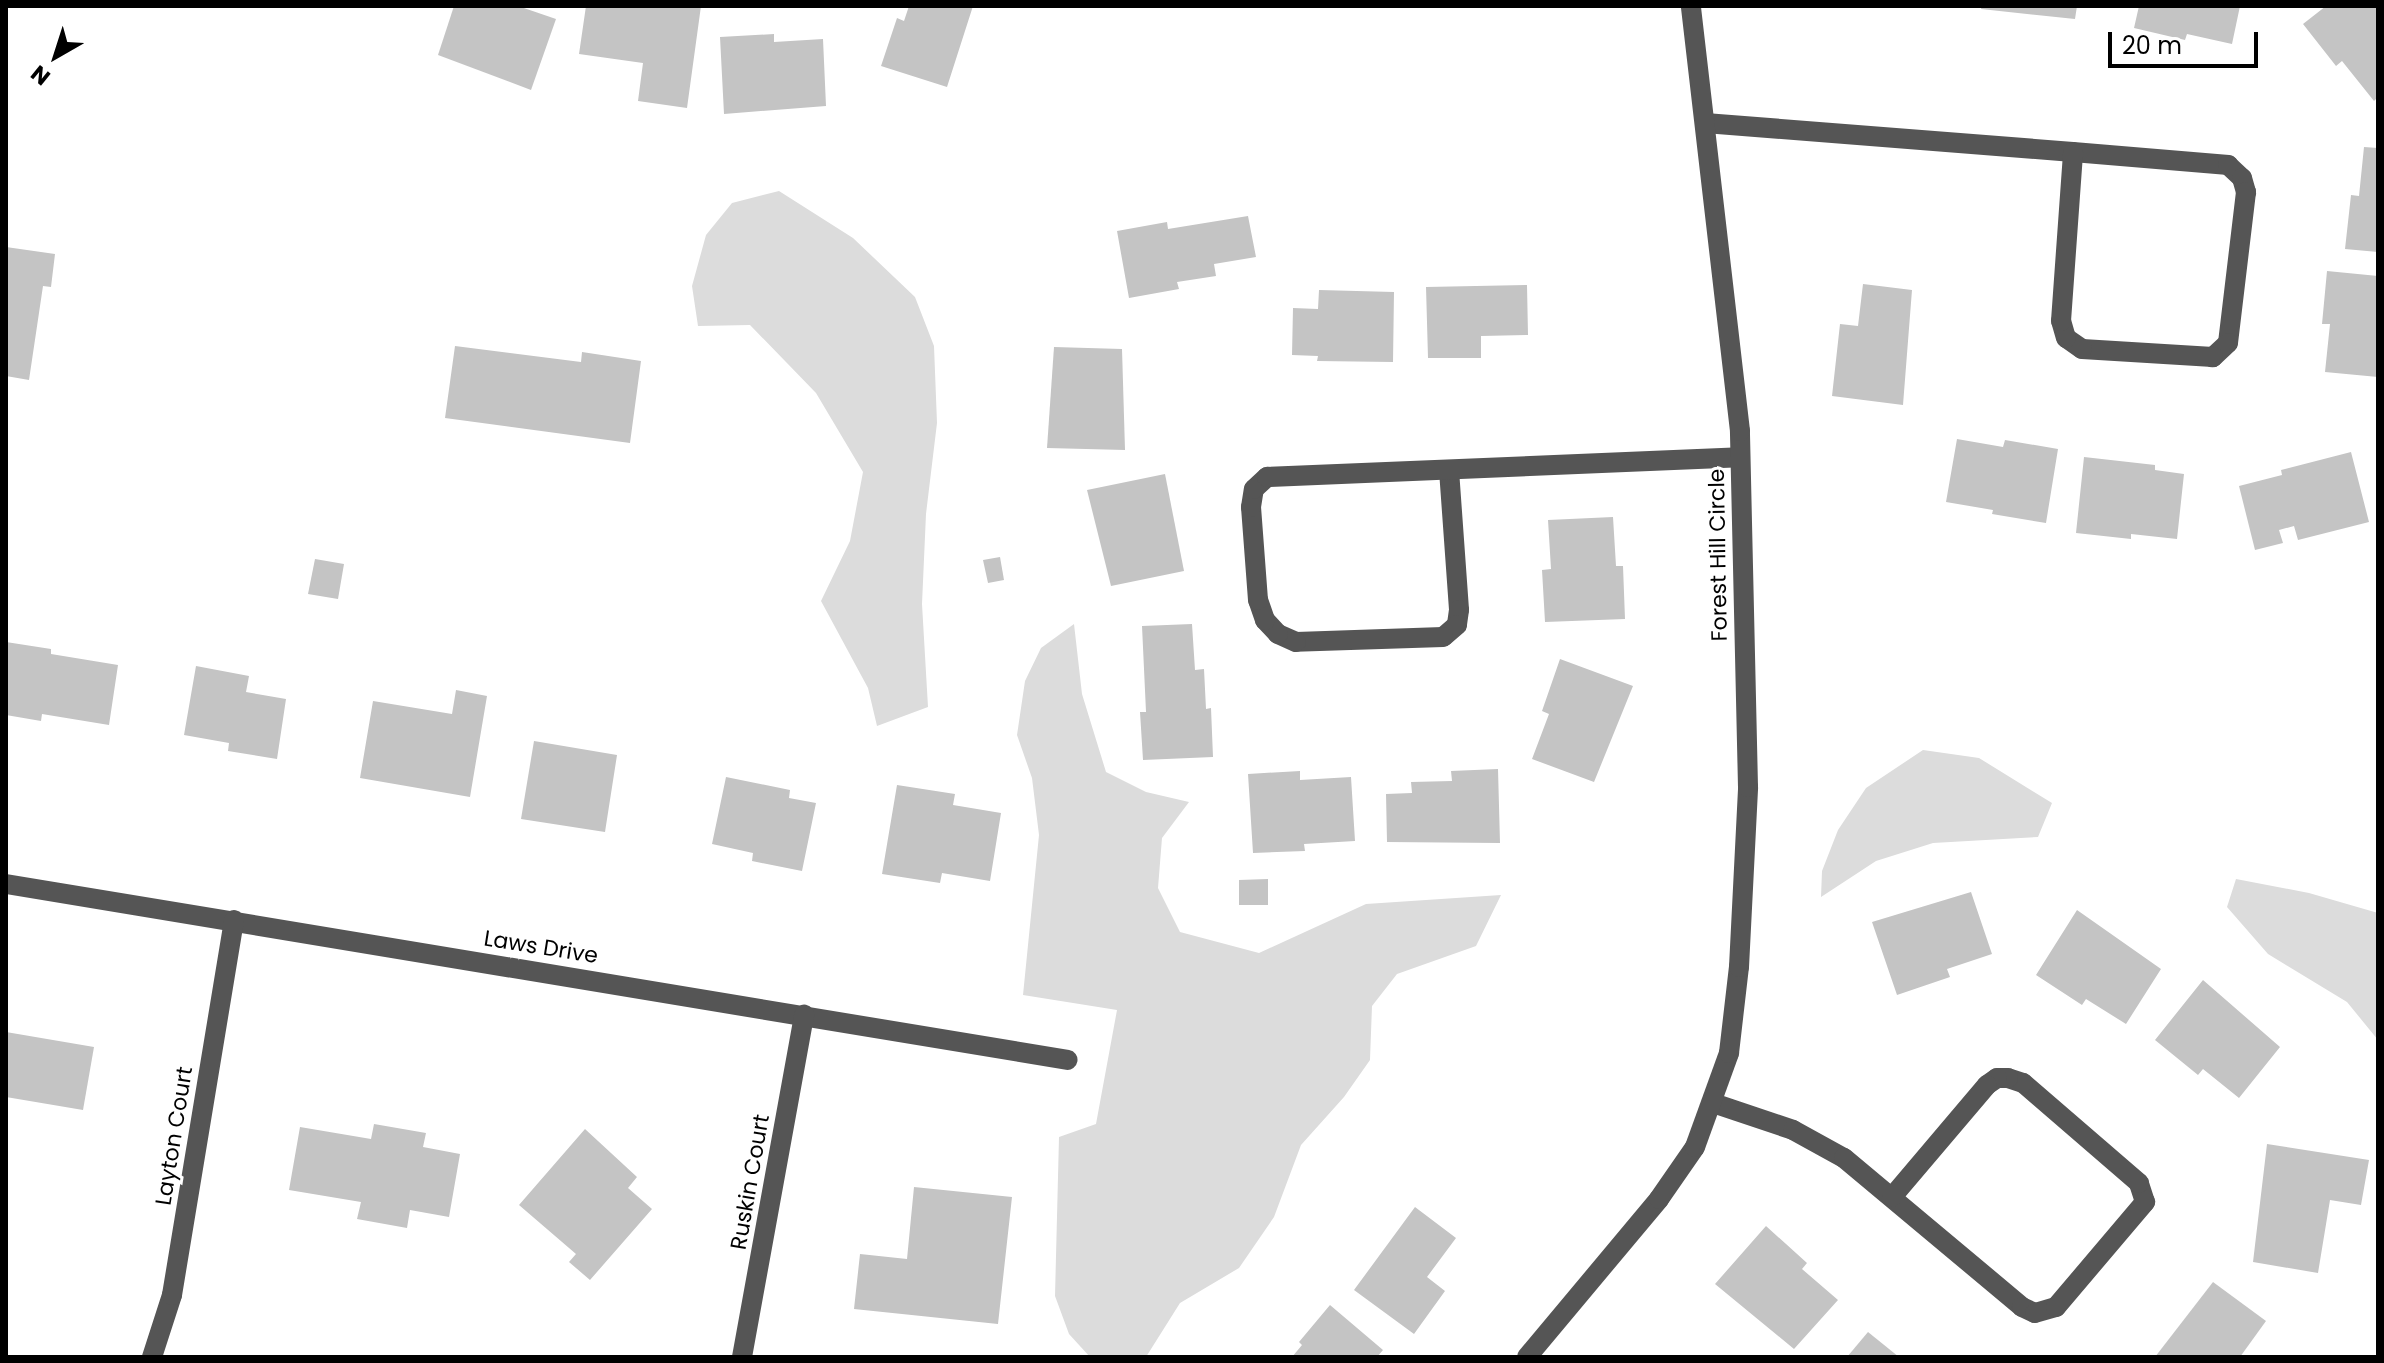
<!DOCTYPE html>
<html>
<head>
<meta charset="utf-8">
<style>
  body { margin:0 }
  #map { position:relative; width:2384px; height:1363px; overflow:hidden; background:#fff; font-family:Poppins,sans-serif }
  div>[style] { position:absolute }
  .green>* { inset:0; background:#dcdcdc }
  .building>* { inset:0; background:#c4c4c4 }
  .minor>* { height:20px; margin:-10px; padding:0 10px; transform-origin:10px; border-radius:10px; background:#555 }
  span { translate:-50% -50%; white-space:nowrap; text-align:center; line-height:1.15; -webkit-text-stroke:6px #fff; paint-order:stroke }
  .street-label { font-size:22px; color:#000 }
  .frame { position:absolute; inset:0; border:8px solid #000; pointer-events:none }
  .north { position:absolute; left:16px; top:16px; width:80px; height:80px; -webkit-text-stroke:6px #fff; paint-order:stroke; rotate:219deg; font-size:22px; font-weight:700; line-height:32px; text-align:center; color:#000 }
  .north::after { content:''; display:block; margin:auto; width:28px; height:36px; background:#000; clip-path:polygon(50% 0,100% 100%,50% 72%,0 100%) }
  .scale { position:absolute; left:2108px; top:32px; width:150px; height:36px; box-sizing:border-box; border:4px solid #000; border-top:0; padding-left:10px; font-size:24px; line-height:28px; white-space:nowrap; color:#000; -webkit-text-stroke:6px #fff; paint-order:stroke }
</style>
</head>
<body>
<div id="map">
  <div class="green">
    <div style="clip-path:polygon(779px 191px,853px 238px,915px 297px,934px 346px,937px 423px,926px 514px,922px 604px,928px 707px,877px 726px,868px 688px,821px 601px,850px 541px,863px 472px,816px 393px,750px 325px,698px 326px,692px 286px,706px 235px,732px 203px)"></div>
    <div style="clip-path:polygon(1074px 624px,1082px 694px,1106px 772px,1146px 792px,1189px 802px,1162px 838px,1158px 888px,1180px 932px,1259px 953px,1366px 904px,1501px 895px,1476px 946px,1397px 974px,1372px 1006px,1370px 1060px,1344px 1097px,1301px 1145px,1274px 1217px,1239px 1268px,1180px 1303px,1146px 1357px,1090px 1357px,1069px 1334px,1055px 1296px,1059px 1137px,1096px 1124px,1117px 1010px,1023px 995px,1039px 835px,1032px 778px,1017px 735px,1025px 681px,1041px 648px)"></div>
    <div style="clip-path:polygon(1923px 750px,1979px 758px,2052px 803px,2038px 837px,1933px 843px,1876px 861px,1821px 897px,1822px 871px,1838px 830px,1866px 788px)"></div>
    <div style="clip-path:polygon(2236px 879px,2309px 893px,2378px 913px,2378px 1040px,2347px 1002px,2268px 954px,2227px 907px)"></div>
  </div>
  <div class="building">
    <div style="clip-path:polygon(454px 6px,518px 6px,556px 19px,531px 90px,438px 55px)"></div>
    <div style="clip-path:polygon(586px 6px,701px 6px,687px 108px,638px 101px,643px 63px,579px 54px)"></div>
    <div style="clip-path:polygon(909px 6px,973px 6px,947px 87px,881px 66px,897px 18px,904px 21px)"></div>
    <div style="clip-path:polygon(1982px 6px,2077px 6px,2075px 19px,1981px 9px)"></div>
    <div style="clip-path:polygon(2139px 6px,2240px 6px,2232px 44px,2187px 34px,2185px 40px,2134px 28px)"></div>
    <div style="clip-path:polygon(2326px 6px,2378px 6px,2378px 97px,2374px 101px,2342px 61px,2336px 66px,2303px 24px)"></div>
    <div style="clip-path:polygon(774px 34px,774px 42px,823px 39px,826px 106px,724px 114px,720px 37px)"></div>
    <div style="clip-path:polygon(2364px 147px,2378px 148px,2378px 252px,2345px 249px,2351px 195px,2359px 196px)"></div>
    <div style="clip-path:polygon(1248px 216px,1256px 257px,1214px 264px,1216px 276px,1177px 282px,1179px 289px,1129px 298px,1117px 231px,1167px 222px,1168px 229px)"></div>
    <div style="clip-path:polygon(6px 247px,55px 254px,51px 287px,43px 286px,29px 380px,6px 376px)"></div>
    <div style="clip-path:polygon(2327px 271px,2378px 276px,2378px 377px,2325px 372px,2330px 324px,2322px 324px)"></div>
    <div style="clip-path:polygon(1863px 284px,1912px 290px,1903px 405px,1832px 396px,1840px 324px,1858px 326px)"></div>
    <div style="clip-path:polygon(1527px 285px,1528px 335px,1481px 336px,1481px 358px,1428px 358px,1426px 287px)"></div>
    <div style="clip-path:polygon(1319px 290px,1394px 292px,1393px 362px,1317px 361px,1318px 356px,1292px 355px,1293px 308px,1318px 309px)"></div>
    <div style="clip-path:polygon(455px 346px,581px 362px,582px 352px,641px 361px,630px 443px,445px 418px)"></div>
    <div style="clip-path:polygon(1054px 347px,1122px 349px,1125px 450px,1047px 448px)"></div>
    <div style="clip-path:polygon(1957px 439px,2003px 447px,2005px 440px,2058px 449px,2046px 523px,1992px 514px,1993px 510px,1946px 502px)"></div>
    <div style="clip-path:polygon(2351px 452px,2369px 522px,2298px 540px,2294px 526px,2279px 530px,2283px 543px,2255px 550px,2239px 486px,2282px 475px,2281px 470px)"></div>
    <div style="clip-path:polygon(2084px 457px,2155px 465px,2155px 470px,2184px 474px,2177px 539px,2131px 534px,2131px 539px,2076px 533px)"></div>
    <div style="clip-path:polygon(1165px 474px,1184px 571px,1111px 586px,1087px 490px)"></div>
    <div style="clip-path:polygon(1613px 517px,1616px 566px,1623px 566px,1625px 619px,1545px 622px,1542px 570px,1551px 569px,1548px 520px)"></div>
    <div style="clip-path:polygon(1000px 557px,1004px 580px,988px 583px,983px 560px)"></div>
    <div style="clip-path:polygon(315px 559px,344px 564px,338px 599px,308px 594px)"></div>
    <div style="clip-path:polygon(1192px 624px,1195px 670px,1204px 669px,1206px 709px,1211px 708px,1213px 757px,1143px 760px,1140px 712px,1146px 712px,1142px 626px)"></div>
    <div style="clip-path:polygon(6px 642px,51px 649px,51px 654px,118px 665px,109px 725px,42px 714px,41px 721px,6px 715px)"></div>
    <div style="clip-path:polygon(1560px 659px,1633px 686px,1594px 782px,1532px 759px,1549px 714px,1542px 711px)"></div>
    <div style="clip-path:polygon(196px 666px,249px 676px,246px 692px,286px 699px,277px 759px,228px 751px,229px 743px,184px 735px)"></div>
    <div style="clip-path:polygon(456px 690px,487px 696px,470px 797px,360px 778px,373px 701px,452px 714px)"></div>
    <div style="clip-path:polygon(534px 741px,617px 755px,605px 832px,521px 819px)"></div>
    <div style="clip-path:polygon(1498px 769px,1500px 843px,1387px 842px,1386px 794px,1412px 793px,1411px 782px,1452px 781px,1451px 771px)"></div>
    <div style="clip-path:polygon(1300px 771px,1300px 780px,1351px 777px,1355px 841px,1304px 844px,1305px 851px,1253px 853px,1248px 774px)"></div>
    <div style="clip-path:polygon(726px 777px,790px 790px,789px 798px,816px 803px,802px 871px,752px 861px,753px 853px,712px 844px)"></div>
    <div style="clip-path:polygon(897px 785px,955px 794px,953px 805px,1001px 813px,990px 881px,942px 873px,940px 883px,882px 874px)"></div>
    <div style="clip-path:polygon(1268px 879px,1268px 905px,1239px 905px,1239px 880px)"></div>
    <div style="clip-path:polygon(1971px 892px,1992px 954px,1947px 969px,1950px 977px,1897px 995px,1872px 922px)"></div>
    <div style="clip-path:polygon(2077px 910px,2161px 969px,2126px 1024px,2086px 999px,2082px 1005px,2036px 975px)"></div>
    <div style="clip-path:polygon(2203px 980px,2280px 1047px,2239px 1098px,2203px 1069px,2198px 1075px,2155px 1040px)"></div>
    <div style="clip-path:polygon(6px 1032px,94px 1047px,83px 1110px,6px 1097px)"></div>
    <div style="clip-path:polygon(374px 1124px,426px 1133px,423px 1147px,460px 1154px,449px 1217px,410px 1210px,407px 1228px,357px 1219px,361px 1202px,289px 1190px,300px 1127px,371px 1139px)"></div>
    <div style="clip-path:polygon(585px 1129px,637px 1177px,628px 1188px,652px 1209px,590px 1280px,569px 1262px,576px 1254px,519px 1205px)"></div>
    <div style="clip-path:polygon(2267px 1144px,2369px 1160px,2361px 1205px,2330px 1200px,2318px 1273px,2253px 1262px)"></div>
    <div style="clip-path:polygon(914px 1187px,1012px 1197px,998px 1324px,854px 1309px,860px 1254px,907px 1259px)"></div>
    <div style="clip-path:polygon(1415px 1207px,1456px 1238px,1427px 1277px,1445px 1291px,1414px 1334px,1354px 1290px)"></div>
    <div style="clip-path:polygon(1766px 1226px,1807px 1263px,1802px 1269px,1838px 1300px,1794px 1349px,1715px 1284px)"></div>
    <div style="clip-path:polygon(2213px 1282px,2266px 1321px,2240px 1357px,2155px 1357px)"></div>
    <div style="clip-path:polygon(1330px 1305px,1383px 1350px,1377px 1357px,1292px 1357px,1302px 1345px,1299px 1342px)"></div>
    <div style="clip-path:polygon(1868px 1332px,1899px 1357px,1847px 1357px)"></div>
  </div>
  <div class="minor">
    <div style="left:1705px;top:123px;width:369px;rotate:4.5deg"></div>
    <div style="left:2073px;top:152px;width:156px;rotate:4.8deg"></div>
    <div style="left:2228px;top:165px;width:19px;rotate:43deg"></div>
    <div style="left:2242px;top:178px;width:15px;rotate:74deg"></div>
    <div style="left:2246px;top:192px;width:152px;rotate:96.8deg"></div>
    <div style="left:2228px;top:343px;width:21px;rotate:137deg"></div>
    <div style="left:2213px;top:357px;width:131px;rotate:-176.5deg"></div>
    <div style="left:2082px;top:349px;width:19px;rotate:-145deg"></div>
    <div style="left:2066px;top:338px;width:18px;rotate:-106deg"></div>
    <div style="left:2061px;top:321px;width:169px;rotate:-85.9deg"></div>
    <div style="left:1449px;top:470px;width:140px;rotate:85.9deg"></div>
    <div style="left:1459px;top:610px;width:15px;rotate:98deg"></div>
    <div style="left:1457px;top:625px;width:18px;rotate:139deg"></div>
    <div style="left:1443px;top:637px;width:147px;rotate:178.1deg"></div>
    <div style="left:1296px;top:642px;width:20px;rotate:-156deg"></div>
    <div style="left:1278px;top:634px;width:19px;rotate:-133deg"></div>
    <div style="left:1265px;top:620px;width:21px;rotate:-109deg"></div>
    <div style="left:1258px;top:600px;width:93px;rotate:-94.3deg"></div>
    <div style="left:1251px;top:507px;width:18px;rotate:-81deg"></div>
    <div style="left:1254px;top:489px;width:18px;rotate:-43deg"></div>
    <div style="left:1267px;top:477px;width:473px;rotate:-2.4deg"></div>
    <div style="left:6px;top:884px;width:1076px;rotate:9.41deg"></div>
    <div style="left:1713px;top:1103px;width:84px;rotate:18.6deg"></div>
    <div style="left:1793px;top:1130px;width:58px;rotate:28.8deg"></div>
    <div style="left:1844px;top:1158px;width:232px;rotate:39.9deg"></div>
    <div style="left:2022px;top:1307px;width:14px;rotate:25deg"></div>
    <div style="left:2035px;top:1313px;width:22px;rotate:-16deg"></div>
    <div style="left:2056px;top:1307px;width:138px;rotate:-49.7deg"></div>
    <div style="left:2145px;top:1202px;width:20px;rotate:-108deg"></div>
    <div style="left:2139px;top:1183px;width:153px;rotate:-139.2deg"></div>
    <div style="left:2023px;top:1083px;width:16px;rotate:-162deg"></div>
    <div style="left:2008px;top:1078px;width:11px;rotate:180deg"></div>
    <div style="left:1997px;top:1078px;width:12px;rotate:145deg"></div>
    <div style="left:1987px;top:1085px;width:147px;rotate:130.3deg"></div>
    <div style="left:152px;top:1357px;width:65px;rotate:-72.1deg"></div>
    <div style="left:172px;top:1295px;width:380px;rotate:-80.6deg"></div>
    <div style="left:742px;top:1357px;width:348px;rotate:-79.7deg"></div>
    <div style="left:1527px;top:1357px;width:206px;rotate:-50.1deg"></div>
    <div style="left:1659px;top:1199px;width:63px;rotate:-55.3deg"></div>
    <div style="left:1695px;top:1147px;width:100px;rotate:-70.1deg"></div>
    <div style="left:1729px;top:1053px;width:87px;rotate:-83.4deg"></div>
    <div style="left:1739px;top:967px;width:180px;rotate:-87.1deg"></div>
    <div style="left:1748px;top:787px;width:356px;rotate:-91.3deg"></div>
    <div style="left:1740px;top:431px;width:428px;rotate:-96.6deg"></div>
  </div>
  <div class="street-label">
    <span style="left:1718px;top:555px;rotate:-91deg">Forest Hill Circle</span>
    <span style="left:541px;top:947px;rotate:9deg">Laws Drive</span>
    <span style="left:174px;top:1136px;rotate:-81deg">Layton Court</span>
    <span style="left:750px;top:1182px;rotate:-80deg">Ruskin Court</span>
  </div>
  <div class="frame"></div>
  <div class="north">N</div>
  <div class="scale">20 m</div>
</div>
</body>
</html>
